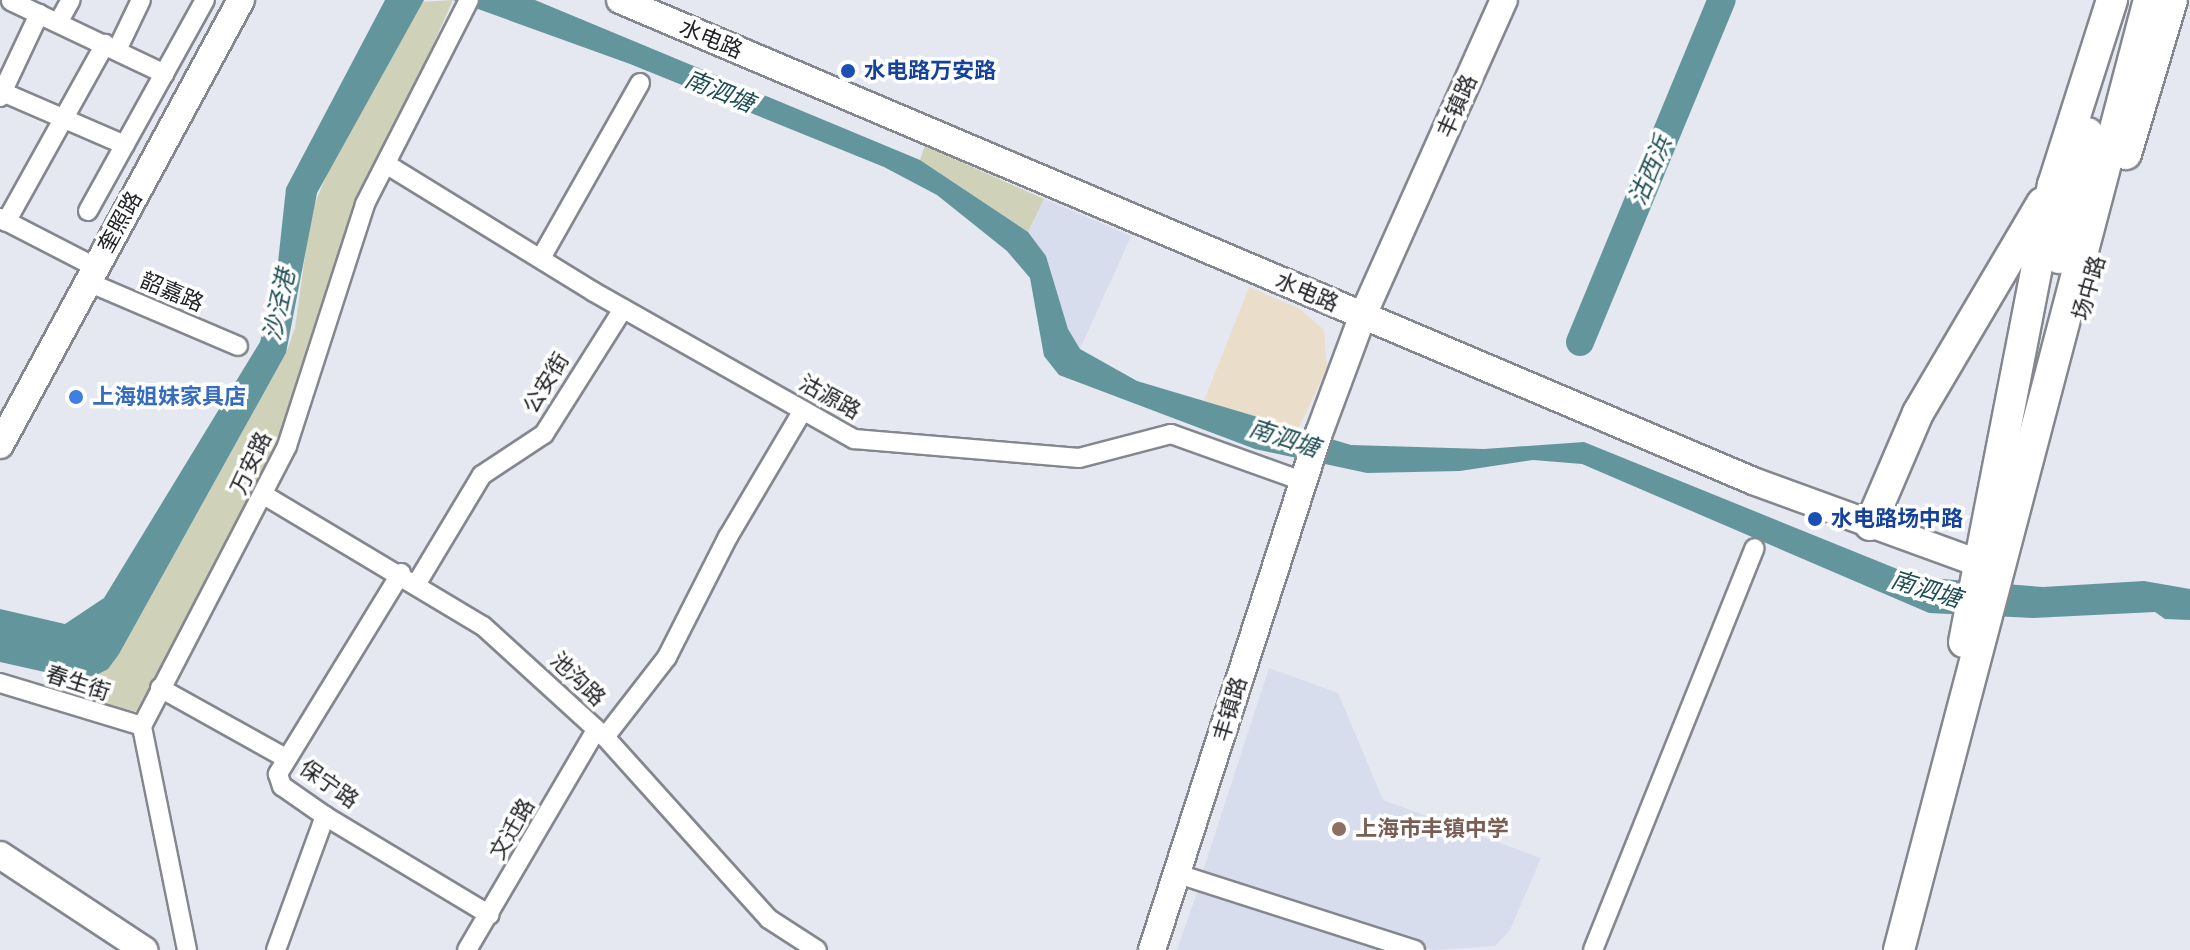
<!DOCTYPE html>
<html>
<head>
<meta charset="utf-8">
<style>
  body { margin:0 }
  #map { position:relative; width:2190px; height:950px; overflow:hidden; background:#e5e8f1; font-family:"Roboto Serif","Noto Sans SC",serif }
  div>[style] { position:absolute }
  .commercial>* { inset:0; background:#eaddc9 }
  .built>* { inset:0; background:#d8dded }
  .green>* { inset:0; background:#cfd2b8 }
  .water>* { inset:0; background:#62969c }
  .river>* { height:28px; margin:-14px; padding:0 14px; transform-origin:14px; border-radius:14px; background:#62969c }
  .roads { filter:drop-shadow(2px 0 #84878e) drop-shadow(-2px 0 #84878e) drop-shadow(0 2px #84878e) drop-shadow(0 -2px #84878e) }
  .street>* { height:18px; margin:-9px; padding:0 9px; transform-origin:9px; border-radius:9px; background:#fff }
  .secondary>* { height:26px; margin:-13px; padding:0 13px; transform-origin:13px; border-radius:13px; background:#fff }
  .primary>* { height:30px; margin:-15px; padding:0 15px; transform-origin:15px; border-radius:15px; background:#fff }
  .dots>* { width:22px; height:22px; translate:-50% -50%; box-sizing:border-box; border:4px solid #fff; border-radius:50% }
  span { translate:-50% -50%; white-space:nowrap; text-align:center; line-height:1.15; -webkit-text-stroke:7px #fff; paint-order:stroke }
  .street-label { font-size:22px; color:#212226 }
  .transit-label { font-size:22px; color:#164399; font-weight:700 }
  .left { translate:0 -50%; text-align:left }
  .shop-label { font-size:22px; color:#366cbe; font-weight:700 }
  .education-label { font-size:22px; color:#785e54; font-weight:700 }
  .water-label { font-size:24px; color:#1e4d53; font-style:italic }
</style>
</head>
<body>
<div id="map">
  <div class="commercial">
    <div style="clip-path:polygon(1249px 287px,1300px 309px,1324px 330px,1327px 368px,1298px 429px,1204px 401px)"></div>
  </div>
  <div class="built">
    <div style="clip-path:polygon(1044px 199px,1131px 236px,1080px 349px,1068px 329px,1046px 256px,1028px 232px)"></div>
    <div style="clip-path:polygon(1269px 668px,1338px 693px,1383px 800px,1541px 858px,1510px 930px,1495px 946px,1433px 950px,1202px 874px)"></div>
    <div style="clip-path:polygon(1199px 887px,1395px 950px,1177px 950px)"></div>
  </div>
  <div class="green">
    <div style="clip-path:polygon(453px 0,335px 263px,287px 434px,139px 712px,98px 703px,95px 678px,119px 654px,286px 353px,295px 328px,311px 213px,329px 169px,421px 2px)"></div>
    <div style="clip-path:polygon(925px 146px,1044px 199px,1028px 232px,920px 160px)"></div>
  </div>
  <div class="water">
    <div style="clip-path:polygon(385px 0,424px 0,317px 193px,286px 353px,119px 654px,108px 669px,85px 681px,0 662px,0 609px,65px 624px,104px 598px,260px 342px,276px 281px,286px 188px)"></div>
    <div style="clip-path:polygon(453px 0,535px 0,920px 160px,1028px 232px,1046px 256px,1068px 329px,1080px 349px,1137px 381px,1351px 445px,1484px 449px,1584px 442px,1917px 577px,2043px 587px,2144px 581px,2190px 589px,2190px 620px,2165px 619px,2155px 612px,2033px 618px,1929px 613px,1582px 464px,1533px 460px,1460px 471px,1367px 473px,1255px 449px,1059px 375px,1044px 356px,1030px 278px,1007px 251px,937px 195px,884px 167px,630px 64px)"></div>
  </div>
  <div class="river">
    <div style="left:1580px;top:342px;width:370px;rotate:-67.5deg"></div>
  </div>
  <div class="roads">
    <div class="street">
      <div style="left:11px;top:1px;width:170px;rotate:25.4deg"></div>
      <div style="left:58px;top:23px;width:26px;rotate:-61deg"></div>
      <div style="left:117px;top:50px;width:55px;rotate:-64.4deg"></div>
      <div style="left:0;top:91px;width:136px;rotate:23.4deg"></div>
      <div style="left:0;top:97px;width:92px;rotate:-64.8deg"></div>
      <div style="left:386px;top:164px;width:244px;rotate:31.6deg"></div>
      <div style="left:594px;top:292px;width:299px;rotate:29.5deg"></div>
      <div style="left:854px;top:439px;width:226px;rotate:4.8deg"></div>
      <div style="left:1079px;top:458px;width:95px;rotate:-14.6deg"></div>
      <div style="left:1171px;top:434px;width:139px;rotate:19.7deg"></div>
      <div style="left:88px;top:211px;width:241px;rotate:-61deg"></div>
      <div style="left:0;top:218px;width:107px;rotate:27.3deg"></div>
      <div style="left:6px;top:222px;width:204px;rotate:-60.9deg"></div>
      <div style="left:541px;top:258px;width:201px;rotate:-60.5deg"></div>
      <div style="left:88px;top:282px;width:163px;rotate:23.1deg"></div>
      <div style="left:264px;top:495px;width:255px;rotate:30.9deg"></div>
      <div style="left:483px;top:626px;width:165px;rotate:42.3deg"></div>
      <div style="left:605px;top:737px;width:245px;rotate:48deg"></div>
      <div style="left:769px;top:919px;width:57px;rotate:32.9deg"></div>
      <div style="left:401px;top:573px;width:236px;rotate:121.5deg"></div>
      <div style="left:278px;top:774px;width:13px;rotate:72deg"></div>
      <div style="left:282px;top:786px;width:52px;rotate:34.9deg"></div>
      <div style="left:325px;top:816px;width:192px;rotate:31deg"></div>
      <div style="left:417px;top:583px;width:126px;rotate:-59deg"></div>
      <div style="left:482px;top:475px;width:74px;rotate:-33.5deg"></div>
      <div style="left:544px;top:434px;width:148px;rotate:-57.7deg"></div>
      <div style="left:0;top:683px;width:148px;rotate:16.8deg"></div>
      <div style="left:160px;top:688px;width:142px;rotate:29.1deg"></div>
      <div style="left:605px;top:737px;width:101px;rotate:-52.2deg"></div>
      <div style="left:667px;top:657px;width:135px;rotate:-63.1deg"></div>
      <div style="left:728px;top:537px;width:147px;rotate:-59.4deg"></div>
      <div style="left:1178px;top:874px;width:249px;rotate:17.8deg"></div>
      <div style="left:187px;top:950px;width:228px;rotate:-101.4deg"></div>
      <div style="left:142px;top:726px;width:315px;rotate:-62.6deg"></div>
      <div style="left:287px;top:446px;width:254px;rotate:-72.1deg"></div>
      <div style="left:365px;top:204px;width:229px;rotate:-63deg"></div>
      <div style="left:276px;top:950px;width:143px;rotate:-69.9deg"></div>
      <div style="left:467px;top:950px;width:255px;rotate:-59.6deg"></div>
      <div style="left:1593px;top:950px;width:433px;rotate:-68.1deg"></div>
    </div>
    <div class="secondary">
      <div style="left:620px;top:0;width:1231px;rotate:23deg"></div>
      <div style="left:1753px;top:481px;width:260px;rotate:20deg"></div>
      <div style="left:0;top:445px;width:506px;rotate:-61.56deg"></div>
      <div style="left:0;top:855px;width:173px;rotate:33.4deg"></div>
      <div style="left:1152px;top:950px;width:543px;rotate:-72.1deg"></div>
      <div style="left:1319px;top:433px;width:126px;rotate:-69.6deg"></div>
      <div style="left:1363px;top:315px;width:345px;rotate:-65.9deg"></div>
    </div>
    <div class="primary">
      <div style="left:2126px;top:154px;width:161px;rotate:-73.4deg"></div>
      <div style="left:2059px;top:258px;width:128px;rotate:-76.9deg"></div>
      <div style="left:1870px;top:525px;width:122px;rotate:-66.8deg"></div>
      <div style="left:1918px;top:413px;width:244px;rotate:-59.4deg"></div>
      <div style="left:1964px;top:642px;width:466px;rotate:-79deg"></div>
      <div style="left:2053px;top:185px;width:194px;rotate:-72.3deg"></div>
      <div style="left:1899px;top:950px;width:982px;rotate:-75.26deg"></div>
    </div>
  </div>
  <div class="dots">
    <div style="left:848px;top:71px;background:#1a4fb4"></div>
    <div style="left:76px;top:397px;background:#3f7fe0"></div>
    <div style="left:1815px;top:519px;background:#1a4fb4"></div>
    <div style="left:1339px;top:829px;background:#8d6e63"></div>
  </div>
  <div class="street-label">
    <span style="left:711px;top:39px;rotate:23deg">水电路</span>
    <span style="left:1457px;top:106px;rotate:-66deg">丰镇路</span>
    <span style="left:120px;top:222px;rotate:-61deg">奎照路</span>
    <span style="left:2089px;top:288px;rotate:-74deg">场中路</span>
    <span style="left:172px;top:292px;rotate:23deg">韶嘉路</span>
    <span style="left:1307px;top:292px;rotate:23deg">水电路</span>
    <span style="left:546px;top:383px;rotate:-59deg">公安街</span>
    <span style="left:830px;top:397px;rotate:29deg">沽源路</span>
    <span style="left:251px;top:463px;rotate:-65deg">万安路</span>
    <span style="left:578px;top:679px;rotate:44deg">池沟路</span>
    <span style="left:78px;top:683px;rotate:18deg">春生街</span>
    <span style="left:1230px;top:709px;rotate:-73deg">丰镇路</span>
    <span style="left:329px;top:784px;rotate:35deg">保宁路</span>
    <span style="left:512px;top:829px;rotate:-60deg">文迁路</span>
  </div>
  <div class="transit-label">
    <span class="left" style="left:864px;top:71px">水电路万安路</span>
    <span class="left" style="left:1831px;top:519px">水电路场中路</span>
  </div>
  <div class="shop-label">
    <span class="left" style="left:92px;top:397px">上海姐妹家具店</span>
  </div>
  <div class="education-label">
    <span class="left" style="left:1355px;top:829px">上海市丰镇中学</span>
  </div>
  <div class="water-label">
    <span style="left:719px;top:92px;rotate:22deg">南泗塘</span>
    <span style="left:1651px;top:171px;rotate:-67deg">沽西浜</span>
    <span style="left:280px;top:305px;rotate:-78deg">沙泾港</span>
    <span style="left:1284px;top:439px;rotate:18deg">南泗塘</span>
    <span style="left:1926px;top:590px;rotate:17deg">南泗塘</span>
  </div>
</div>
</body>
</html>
